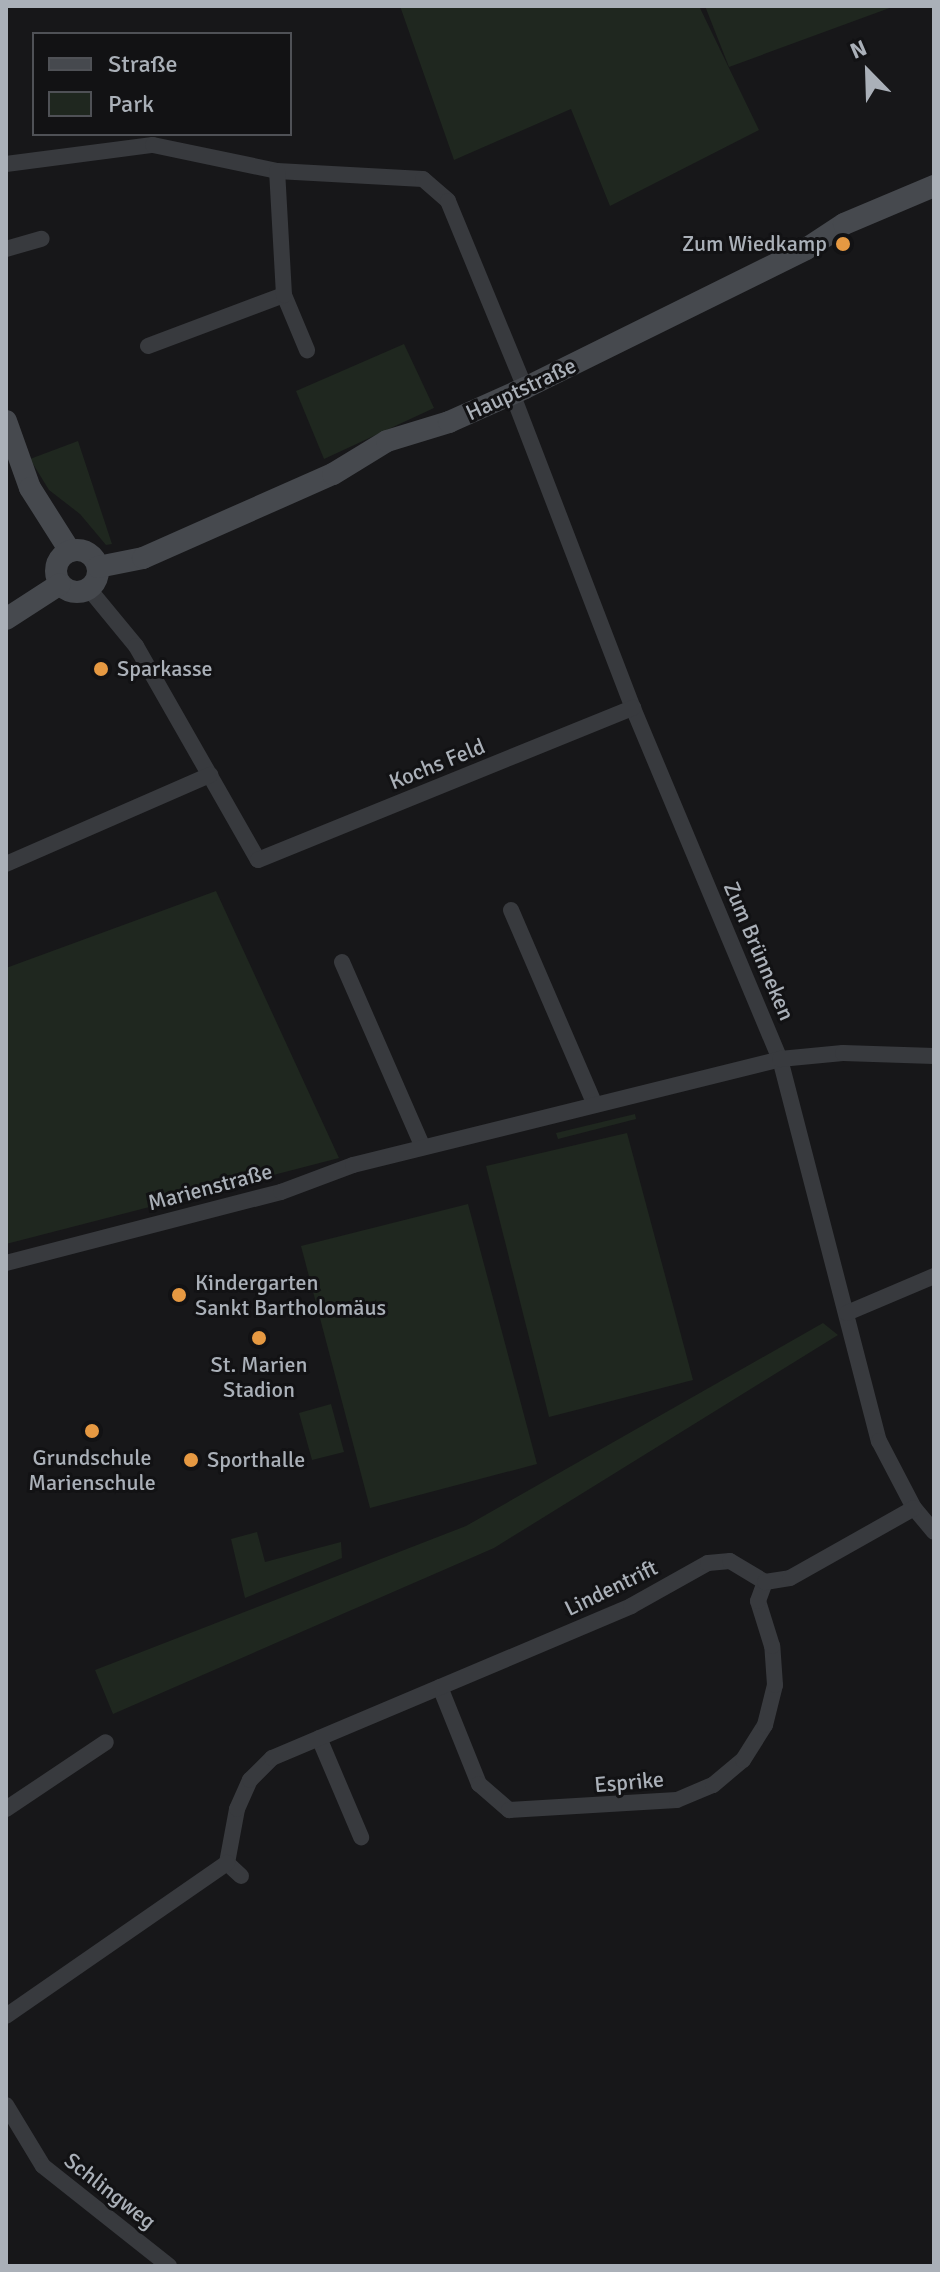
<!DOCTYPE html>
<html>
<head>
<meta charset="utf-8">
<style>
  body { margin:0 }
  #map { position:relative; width:940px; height:2272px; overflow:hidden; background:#171719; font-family:Signika,sans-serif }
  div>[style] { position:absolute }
  .green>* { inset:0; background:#1f271f }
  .street>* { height:16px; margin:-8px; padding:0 8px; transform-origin:8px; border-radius:8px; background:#383a3e }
  .secondary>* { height:22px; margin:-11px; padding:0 11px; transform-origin:11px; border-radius:11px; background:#46494e }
  .secondary>.ring { margin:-11px; padding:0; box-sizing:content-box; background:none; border:22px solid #46494e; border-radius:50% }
  .dots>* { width:22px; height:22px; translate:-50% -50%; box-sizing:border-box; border:4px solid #121214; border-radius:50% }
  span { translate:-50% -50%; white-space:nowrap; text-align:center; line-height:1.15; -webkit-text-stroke:6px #121214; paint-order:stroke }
  .poi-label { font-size:22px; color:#aab0b8 }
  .right { translate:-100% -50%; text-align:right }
  .left { translate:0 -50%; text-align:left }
  .street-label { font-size:22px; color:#aab0b8 }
  .frame { position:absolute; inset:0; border:8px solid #aab0b8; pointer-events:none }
  .legend { position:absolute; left:32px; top:32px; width:260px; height:104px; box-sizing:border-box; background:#121214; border:2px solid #4f5156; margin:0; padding:10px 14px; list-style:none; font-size:24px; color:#aab0b8 }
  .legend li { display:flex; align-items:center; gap:16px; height:40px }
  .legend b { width:40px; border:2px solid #4f5156 }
  .north { position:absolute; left:828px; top:32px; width:80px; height:80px; -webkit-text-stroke:6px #121214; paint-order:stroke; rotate:337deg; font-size:22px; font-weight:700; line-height:32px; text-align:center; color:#aab0b8 }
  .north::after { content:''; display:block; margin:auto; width:28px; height:36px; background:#aab0b8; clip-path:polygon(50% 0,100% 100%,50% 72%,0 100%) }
</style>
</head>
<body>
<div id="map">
  <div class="green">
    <div style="clip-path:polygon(400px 6px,699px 6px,759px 130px,610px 206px,571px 109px,454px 160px)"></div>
    <div style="clip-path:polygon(705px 6px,895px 6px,729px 67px)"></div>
    <div style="clip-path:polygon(404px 344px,434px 408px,324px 459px,296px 391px)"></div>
    <div style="clip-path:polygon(78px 441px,112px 544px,106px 545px,80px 514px,49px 490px,30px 459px)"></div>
    <div style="clip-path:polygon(216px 891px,339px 1158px,6px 1244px,6px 968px)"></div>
    <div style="clip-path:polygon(635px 1114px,636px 1119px,558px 1139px,556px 1133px)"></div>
    <div style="clip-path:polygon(627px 1133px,693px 1380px,549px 1417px,486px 1166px)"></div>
    <div style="clip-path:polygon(468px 1204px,537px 1464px,370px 1508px,301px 1246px)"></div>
    <div style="clip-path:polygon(823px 1323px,838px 1335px,494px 1548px,113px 1714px,95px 1670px,466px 1526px)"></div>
    <div style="clip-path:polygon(331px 1404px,344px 1452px,312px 1460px,299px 1413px)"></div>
    <div style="clip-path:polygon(257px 1532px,265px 1562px,341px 1542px,342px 1558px,245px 1598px,231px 1539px)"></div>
  </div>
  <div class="street">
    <div style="left:6px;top:164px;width:148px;rotate:-7.4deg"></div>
    <div style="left:153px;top:145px;width:127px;rotate:11.8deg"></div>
    <div style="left:277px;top:171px;width:146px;rotate:3.1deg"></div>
    <div style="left:423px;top:179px;width:33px;rotate:41deg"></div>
    <div style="left:448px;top:201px;width:202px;rotate:67.6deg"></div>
    <div style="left:6px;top:249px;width:37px;rotate:-16deg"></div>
    <div style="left:284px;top:295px;width:60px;rotate:67.3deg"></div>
    <div style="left:148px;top:346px;width:145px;rotate:-20.6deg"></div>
    <div style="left:284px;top:295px;width:124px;rotate:-93.2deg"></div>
    <div style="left:512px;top:393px;width:337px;rotate:69deg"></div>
    <div style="left:633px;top:708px;width:381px;rotate:67.3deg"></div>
    <div style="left:780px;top:1059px;width:395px;rotate:75.5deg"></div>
    <div style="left:879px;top:1441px;width:76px;rotate:62.4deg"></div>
    <div style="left:914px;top:1508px;width:31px;rotate:50deg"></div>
    <div style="left:89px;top:589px;width:74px;rotate:50.5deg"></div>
    <div style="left:136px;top:646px;width:246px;rotate:60.3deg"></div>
    <div style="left:258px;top:860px;width:405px;rotate:-22.1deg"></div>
    <div style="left:6px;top:864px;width:223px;rotate:-23.6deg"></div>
    <div style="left:511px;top:910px;width:212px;rotate:66.7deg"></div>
    <div style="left:342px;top:962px;width:202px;rotate:66.4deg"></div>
    <div style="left:6px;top:1263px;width:284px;rotate:-14.5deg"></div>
    <div style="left:281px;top:1192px;width:77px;rotate:-20.6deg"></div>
    <div style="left:353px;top:1165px;width:440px;rotate:-13.9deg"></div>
    <div style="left:780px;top:1059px;width:63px;rotate:-5.4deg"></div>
    <div style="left:843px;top:1053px;width:91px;rotate:1.9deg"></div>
    <div style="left:847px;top:1313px;width:95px;rotate:-23deg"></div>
    <div style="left:440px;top:1687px;width:105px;rotate:68.1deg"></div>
    <div style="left:479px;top:1784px;width:40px;rotate:41deg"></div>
    <div style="left:509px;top:1810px;width:168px;rotate:-3.4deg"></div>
    <div style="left:677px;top:1800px;width:39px;rotate:-23deg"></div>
    <div style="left:713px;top:1785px;width:39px;rotate:-40deg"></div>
    <div style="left:743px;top:1760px;width:41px;rotate:-57.8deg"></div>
    <div style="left:765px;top:1725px;width:41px;rotate:-76deg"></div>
    <div style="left:775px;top:1685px;width:39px;rotate:-94deg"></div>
    <div style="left:772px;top:1646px;width:47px;rotate:-107.3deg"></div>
    <div style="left:758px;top:1601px;width:20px;rotate:-70deg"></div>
    <div style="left:319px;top:1738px;width:108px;rotate:67deg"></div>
    <div style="left:6px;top:1809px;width:120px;rotate:-33.8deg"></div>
    <div style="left:241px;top:1876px;width:19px;rotate:-137deg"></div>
    <div style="left:227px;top:1863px;width:55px;rotate:-79.5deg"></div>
    <div style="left:237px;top:1809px;width:32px;rotate:-66deg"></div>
    <div style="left:250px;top:1780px;width:31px;rotate:-45deg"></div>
    <div style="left:272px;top:1758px;width:390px;rotate:-22.9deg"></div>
    <div style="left:631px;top:1606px;width:88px;rotate:-29.2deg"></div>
    <div style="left:708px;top:1563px;width:22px;rotate:-5deg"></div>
    <div style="left:730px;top:1561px;width:41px;rotate:31deg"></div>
    <div style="left:765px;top:1582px;width:25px;rotate:-9deg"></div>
    <div style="left:790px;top:1578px;width:142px;rotate:-29.4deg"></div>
    <div style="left:6px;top:2016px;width:269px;rotate:-34.7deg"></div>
    <div style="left:6px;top:2105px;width:71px;rotate:58.8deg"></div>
    <div style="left:43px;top:2166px;width:161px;rotate:38.4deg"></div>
  </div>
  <div class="secondary">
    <div style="left:6px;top:421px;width:71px;rotate:70.3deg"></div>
    <div style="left:30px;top:488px;width:75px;rotate:57.6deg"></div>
    <div class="ring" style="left:56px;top:550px;width:20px;height:20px"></div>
    <div style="left:98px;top:567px;width:46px;rotate:-11.3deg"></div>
    <div style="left:143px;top:558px;width:208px;rotate:-23.9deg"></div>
    <div style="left:333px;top:474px;width:63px;rotate:-31.4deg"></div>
    <div style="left:387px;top:441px;width:65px;rotate:-17deg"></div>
    <div style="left:449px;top:422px;width:83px;rotate:-24.1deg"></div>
    <div style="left:525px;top:388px;width:313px;rotate:-26.3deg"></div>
    <div style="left:806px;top:249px;width:45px;rotate:-33.3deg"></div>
    <div style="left:844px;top:224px;width:98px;rotate:-22.9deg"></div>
    <div style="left:6px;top:619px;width:64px;rotate:-32.9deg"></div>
  </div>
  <div class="dots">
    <div style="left:843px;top:244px;background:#e69942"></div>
    <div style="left:101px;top:669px;background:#e69942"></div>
    <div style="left:179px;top:1295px;background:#e69942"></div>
    <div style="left:259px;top:1338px;background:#e69942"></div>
    <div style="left:92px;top:1431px;background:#e69942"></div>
    <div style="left:191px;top:1460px;background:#e69942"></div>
  </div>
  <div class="poi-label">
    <span class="right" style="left:827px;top:244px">Zum Wiedkamp</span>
    <span class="left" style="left:117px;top:669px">Sparkasse</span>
    <span class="left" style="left:195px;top:1295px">Kindergarten<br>Sankt Bartholomäus</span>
    <span style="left:259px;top:1377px">St. Marien<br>Stadion</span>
    <span style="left:92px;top:1470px">Grundschule<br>Marienschule</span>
    <span class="left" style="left:207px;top:1460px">Sporthalle</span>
  </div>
  <div class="street-label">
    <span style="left:521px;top:389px;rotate:-25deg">Hauptstraße</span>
    <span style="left:437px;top:764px;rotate:-22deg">Kochs Feld</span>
    <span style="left:759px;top:951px;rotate:67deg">Zum Brünneken</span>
    <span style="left:210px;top:1187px;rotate:-15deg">Marienstraße</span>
    <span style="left:611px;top:1588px;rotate:-26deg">Lindentrift</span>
    <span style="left:629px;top:1782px;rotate:-5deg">Esprike</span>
    <span style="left:110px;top:2191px;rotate:38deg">Schlingweg</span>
  </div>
  <div class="frame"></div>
  <ul class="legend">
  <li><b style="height:10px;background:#46494e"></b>Straße</li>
  <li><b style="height:22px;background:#1f271f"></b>Park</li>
  </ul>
  <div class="north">N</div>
</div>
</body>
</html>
